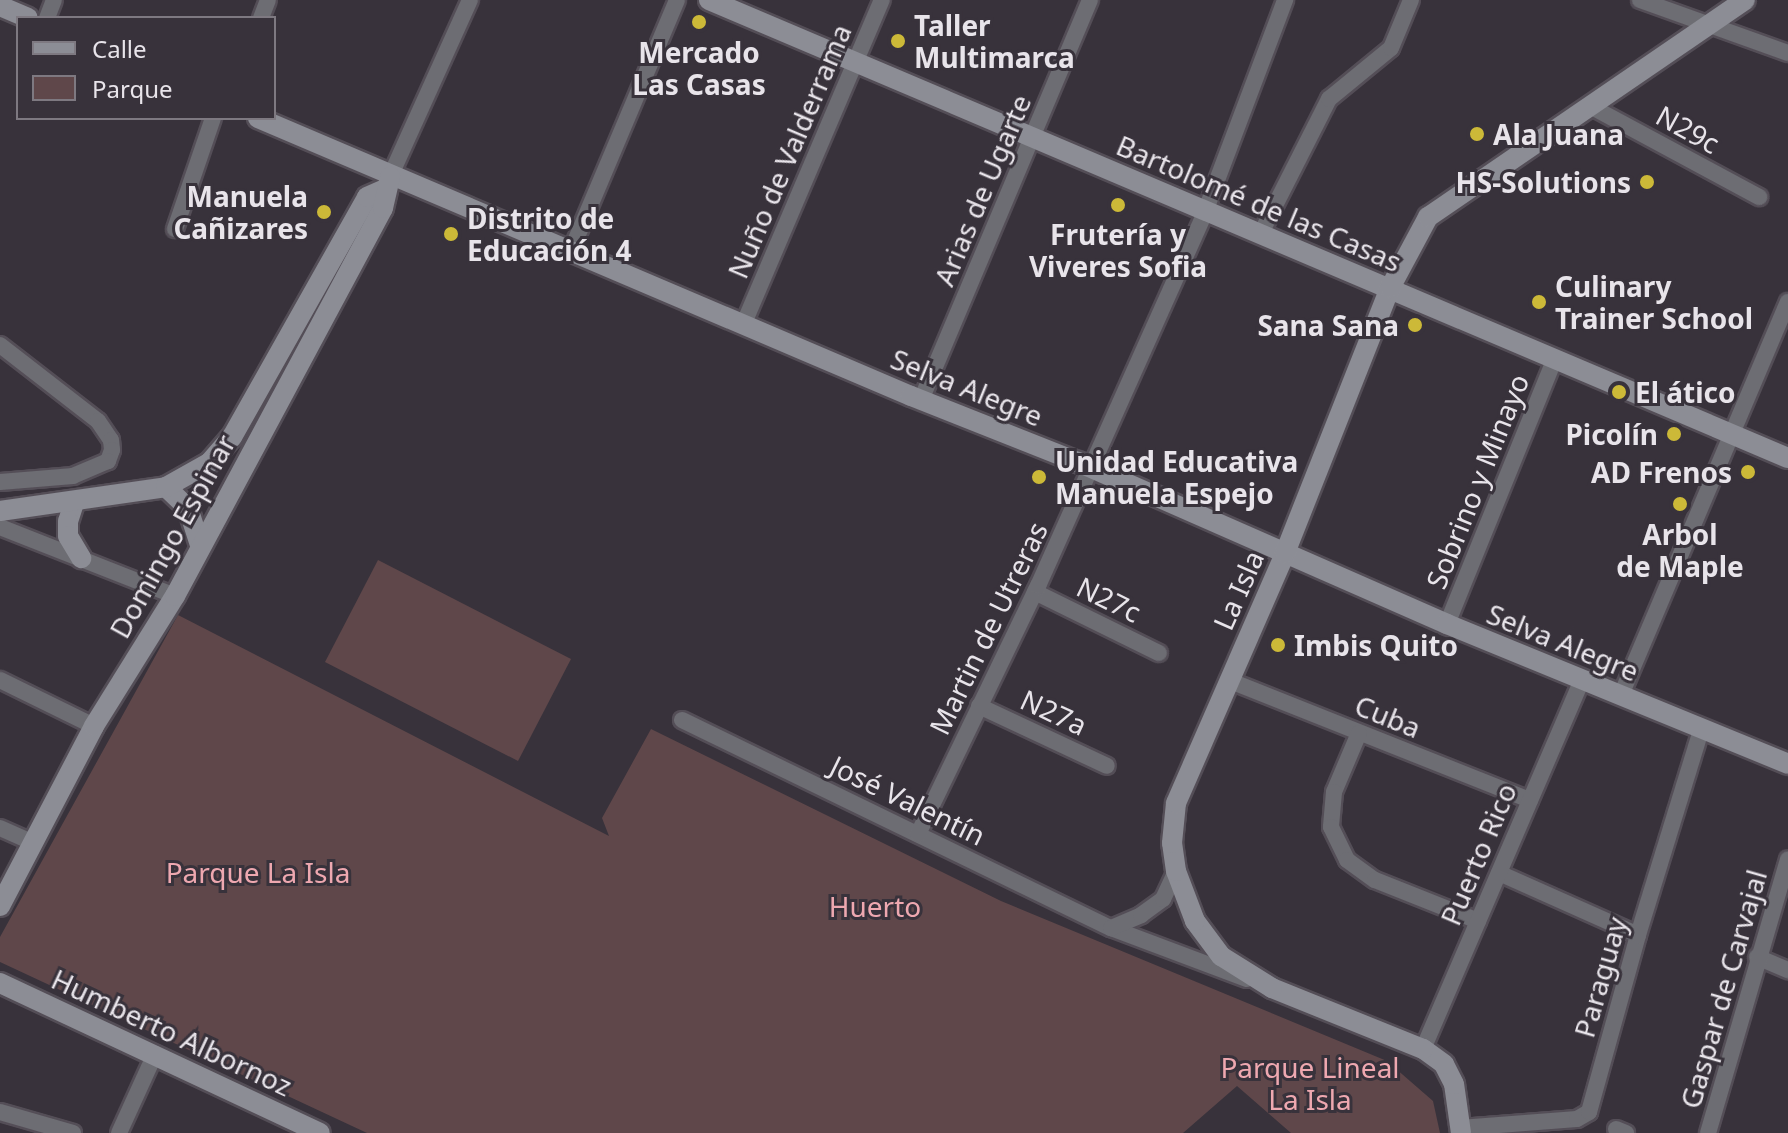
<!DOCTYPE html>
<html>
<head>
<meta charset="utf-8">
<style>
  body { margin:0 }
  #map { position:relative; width:1788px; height:1133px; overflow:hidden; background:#38323b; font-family:"Noto Sans",sans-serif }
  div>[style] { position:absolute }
  .green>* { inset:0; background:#5f474a }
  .roads { filter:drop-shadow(2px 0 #544e57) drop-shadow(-2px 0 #544e57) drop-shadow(0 2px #544e57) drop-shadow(0 -2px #544e57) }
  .street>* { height:16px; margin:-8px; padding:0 8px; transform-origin:8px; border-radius:8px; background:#6d6d73 }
  .secondary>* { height:20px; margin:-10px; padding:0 10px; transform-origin:10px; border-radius:10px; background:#8c8d95 }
  .dots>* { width:22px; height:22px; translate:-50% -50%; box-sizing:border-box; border:4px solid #38323b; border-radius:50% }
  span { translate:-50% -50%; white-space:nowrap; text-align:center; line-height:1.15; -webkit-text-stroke:6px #38323b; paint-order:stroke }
  .poi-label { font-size:28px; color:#e8e4ea; font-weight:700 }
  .left { translate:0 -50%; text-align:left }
  .right { translate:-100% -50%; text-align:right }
  .street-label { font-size:28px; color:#e8e4ea }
  .park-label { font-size:28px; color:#eea8b0 }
  .legend { position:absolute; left:16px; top:16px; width:260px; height:104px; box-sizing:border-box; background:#38323b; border:2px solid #7e7981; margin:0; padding:10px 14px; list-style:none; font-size:24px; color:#e8e4ea }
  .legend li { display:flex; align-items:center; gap:16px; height:40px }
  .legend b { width:40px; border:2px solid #7e7981 }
</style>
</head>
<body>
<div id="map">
  <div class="green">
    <div style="clip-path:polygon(378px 560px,571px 659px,518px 761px,325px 662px)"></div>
    <div style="clip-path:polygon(178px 615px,609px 836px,602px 818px,651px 729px,1001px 901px,1387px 1061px,1433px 1101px,1440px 1133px,1291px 1133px,1237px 1086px,1183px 1133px,367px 1133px,0 962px,0 937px)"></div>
  </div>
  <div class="roads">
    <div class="street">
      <div style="left:1640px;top:0;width:157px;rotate:19.7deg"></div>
      <div style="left:47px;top:18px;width:19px;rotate:-69deg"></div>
      <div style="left:261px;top:18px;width:19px;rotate:-69deg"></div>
      <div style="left:1592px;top:107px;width:190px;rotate:28.3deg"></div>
      <div style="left:390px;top:177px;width:194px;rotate:-65.7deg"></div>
      <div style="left:175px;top:229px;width:117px;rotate:-71.1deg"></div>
      <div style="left:1260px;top:235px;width:153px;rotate:-63.1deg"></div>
      <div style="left:1329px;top:99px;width:80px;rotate:-39.4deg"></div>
      <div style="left:1391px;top:48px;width:52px;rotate:-67.4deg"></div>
      <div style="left:571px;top:251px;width:272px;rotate:-67.1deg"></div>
      <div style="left:744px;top:323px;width:351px;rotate:-66.9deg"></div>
      <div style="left:0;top:345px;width:124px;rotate:37.8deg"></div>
      <div style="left:98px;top:421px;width:23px;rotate:56deg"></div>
      <div style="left:111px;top:440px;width:10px;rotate:84deg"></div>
      <div style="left:112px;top:450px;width:12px;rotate:110deg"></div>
      <div style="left:108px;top:461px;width:38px;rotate:157deg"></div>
      <div style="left:73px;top:476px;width:73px;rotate:175.3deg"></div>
      <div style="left:921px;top:400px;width:434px;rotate:-67.1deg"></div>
      <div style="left:0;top:527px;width:188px;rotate:21.5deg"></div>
      <div style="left:1035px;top:592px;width:138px;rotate:26.2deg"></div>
      <div style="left:1447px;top:624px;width:287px;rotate:-67.9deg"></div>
      <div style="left:0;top:680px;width:105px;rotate:26.1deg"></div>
      <div style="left:1228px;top:680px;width:325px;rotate:21.7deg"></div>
      <div style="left:1621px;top:695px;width:427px;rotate:-67deg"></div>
      <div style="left:979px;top:706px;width:141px;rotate:25.1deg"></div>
      <div style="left:682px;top:720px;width:477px;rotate:25.9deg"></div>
      <div style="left:1111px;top:928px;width:145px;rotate:20.6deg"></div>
      <div style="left:1359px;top:733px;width:64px;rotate:113deg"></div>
      <div style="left:1334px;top:792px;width:35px;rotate:95deg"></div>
      <div style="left:1331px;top:827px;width:37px;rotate:64deg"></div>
      <div style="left:1347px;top:860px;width:34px;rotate:36deg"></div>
      <div style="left:1375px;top:880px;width:111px;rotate:21.7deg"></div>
      <div style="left:0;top:828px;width:37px;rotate:24deg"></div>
      <div style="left:918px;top:834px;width:276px;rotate:-64.2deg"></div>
      <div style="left:1038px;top:586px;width:410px;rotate:-65.9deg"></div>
      <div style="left:1205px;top:212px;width:227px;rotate:-69.3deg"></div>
      <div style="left:1499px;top:873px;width:152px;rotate:24deg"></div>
      <div style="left:1111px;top:928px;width:33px;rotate:-23deg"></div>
      <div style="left:1141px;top:915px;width:27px;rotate:-36deg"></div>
      <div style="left:1163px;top:899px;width:31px;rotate:-65deg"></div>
      <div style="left:1757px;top:957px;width:34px;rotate:23deg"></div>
      <div style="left:1423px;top:1049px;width:402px;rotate:-66.7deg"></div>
      <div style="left:0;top:1112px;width:76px;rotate:16deg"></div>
      <div style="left:1460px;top:1128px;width:117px;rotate:-4.4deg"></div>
      <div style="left:1577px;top:1119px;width:14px;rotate:-30deg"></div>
      <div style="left:1589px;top:1112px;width:184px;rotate:-74.5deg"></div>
      <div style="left:1638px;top:935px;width:214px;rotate:-72.9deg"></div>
      <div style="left:1616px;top:1129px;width:11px;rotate:22deg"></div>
      <div style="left:119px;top:1133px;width:87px;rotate:-65.5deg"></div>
      <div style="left:1708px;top:1133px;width:285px;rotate:-73.7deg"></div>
    </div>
    <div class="secondary">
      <div style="left:709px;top:0;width:1172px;rotate:23deg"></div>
      <div style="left:0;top:6px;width:30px;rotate:23deg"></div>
      <div style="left:258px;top:118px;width:710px;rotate:23.06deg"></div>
      <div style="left:911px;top:396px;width:180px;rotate:21.6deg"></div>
      <div style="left:1078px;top:462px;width:403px;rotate:23.7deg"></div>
      <div style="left:1447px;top:624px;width:369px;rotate:22.3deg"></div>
      <div style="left:166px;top:487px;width:30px;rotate:44deg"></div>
      <div style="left:188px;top:508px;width:40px;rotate:72deg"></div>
      <div style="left:74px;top:503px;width:19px;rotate:108deg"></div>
      <div style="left:68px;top:521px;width:15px;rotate:90deg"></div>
      <div style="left:68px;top:536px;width:26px;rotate:59deg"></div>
      <div style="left:0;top:511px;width:168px;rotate:-8.2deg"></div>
      <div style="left:166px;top:487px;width:49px;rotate:-29.2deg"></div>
      <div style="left:209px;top:463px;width:35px;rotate:-49deg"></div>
      <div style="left:232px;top:437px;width:275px;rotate:-60.6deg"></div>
      <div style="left:367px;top:197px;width:20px;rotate:-24deg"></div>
      <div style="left:0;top:906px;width:203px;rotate:-62.4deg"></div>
      <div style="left:94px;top:726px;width:153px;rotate:-58.1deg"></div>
      <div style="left:175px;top:596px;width:440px;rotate:-61.8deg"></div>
      <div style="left:383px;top:208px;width:32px;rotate:-77deg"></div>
      <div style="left:0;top:983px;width:353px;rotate:25.1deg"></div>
      <div style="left:1461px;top:1133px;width:49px;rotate:-98.1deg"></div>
      <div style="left:1454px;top:1084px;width:22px;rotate:-117deg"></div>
      <div style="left:1444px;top:1064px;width:26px;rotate:-144deg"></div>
      <div style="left:1423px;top:1049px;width:163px;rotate:-158deg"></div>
      <div style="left:1272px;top:988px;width:60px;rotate:-147.9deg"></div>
      <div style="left:1221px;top:956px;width:44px;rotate:-126.6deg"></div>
      <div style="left:1195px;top:921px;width:53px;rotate:-110.8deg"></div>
      <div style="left:1176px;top:871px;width:28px;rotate:-98deg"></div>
      <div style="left:1172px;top:843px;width:40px;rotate:-84.3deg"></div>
      <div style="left:1176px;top:803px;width:273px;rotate:-66.4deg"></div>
      <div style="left:1285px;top:553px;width:285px;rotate:-68.4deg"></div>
      <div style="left:1390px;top:288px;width:81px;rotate:-61.8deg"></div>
      <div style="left:1428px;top:217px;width:384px;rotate:-34.4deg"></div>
    </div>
  </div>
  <div class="dots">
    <div style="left:699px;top:22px;background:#ccb938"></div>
    <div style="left:898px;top:41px;background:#ccb938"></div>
    <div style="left:1477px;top:134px;background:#ccb938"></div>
    <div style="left:1647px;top:182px;background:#ccb938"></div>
    <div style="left:1118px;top:205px;background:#ccb938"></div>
    <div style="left:324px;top:212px;background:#ccb938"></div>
    <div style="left:451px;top:234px;background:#ccb938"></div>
    <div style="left:1539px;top:302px;background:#ccb938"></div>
    <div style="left:1415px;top:325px;background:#ccb938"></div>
    <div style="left:1619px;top:392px;background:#ccb938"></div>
    <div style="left:1674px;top:434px;background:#ccb938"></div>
    <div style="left:1748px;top:472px;background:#ccb938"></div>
    <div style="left:1039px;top:477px;background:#ccb938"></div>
    <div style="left:1680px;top:504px;background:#ccb938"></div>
    <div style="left:1278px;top:645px;background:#ccb938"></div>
  </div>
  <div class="poi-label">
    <span class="left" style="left:914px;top:41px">Taller<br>Multimarca</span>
    <span style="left:699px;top:68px">Mercado<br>Las Casas</span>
    <span class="left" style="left:1493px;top:134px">Ala Juana</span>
    <span class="right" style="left:1631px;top:182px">HS-Solutions</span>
    <span class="right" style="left:308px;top:212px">Manuela<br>Cañizares</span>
    <span class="left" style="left:467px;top:234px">Distrito de<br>Educación 4</span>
    <span style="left:1118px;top:250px">Frutería y<br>Viveres Sofia</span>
    <span class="left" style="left:1555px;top:302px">Culinary<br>Trainer School</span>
    <span class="right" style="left:1399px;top:325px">Sana Sana</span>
    <span class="left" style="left:1635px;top:392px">El ático</span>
    <span class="right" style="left:1658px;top:434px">Picolín</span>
    <span class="left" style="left:1055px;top:477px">Unidad Educativa<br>Manuela Espejo</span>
    <span class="right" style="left:1732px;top:472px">AD Frenos</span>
    <span style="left:1680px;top:550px">Arbol<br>de Maple</span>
    <span class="left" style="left:1294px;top:645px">Imbis Quito</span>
  </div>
  <div class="street-label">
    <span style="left:1688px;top:129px;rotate:29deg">N29c</span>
    <span style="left:789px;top:151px;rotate:-67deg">Nuño de Valderrama</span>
    <span style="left:982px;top:190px;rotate:-67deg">Arias de Ugarte</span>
    <span style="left:1259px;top:203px;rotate:23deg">Bartolomé de las Casas</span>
    <span style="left:967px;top:387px;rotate:22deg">Selva Alegre</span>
    <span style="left:1477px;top:481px;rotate:-68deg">Sobrino y Minayo</span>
    <span style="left:172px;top:536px;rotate:-61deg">Domingo Espinar</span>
    <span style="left:1238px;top:590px;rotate:-66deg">La Isla</span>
    <span style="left:1109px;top:599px;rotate:26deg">N27c</span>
    <span style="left:988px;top:628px;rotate:-64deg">Martin de Utreras</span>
    <span style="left:1563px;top:642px;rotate:22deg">Selva Alegre</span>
    <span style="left:1054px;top:712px;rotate:25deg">N27a</span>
    <span style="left:1388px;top:716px;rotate:22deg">Cuba</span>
    <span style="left:908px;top:800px;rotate:26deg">José Valentín</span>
    <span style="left:1478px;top:854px;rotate:-67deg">Puerto Rico</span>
    <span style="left:1600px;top:977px;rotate:-74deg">Paraguay</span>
    <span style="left:1723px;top:989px;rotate:-74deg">Gaspar de Carvajal</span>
    <span style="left:172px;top:1032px;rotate:25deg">Humberto Albornoz</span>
  </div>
  <div class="park-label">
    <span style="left:258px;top:872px">Parque La Isla</span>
    <span style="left:875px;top:906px">Huerto</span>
    <span style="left:1310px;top:1083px">Parque Lineal<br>La Isla</span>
  </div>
  <ul class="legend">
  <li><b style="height:10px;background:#8c8d95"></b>Calle</li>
  <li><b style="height:22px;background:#5f474a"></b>Parque</li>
  </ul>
</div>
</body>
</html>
